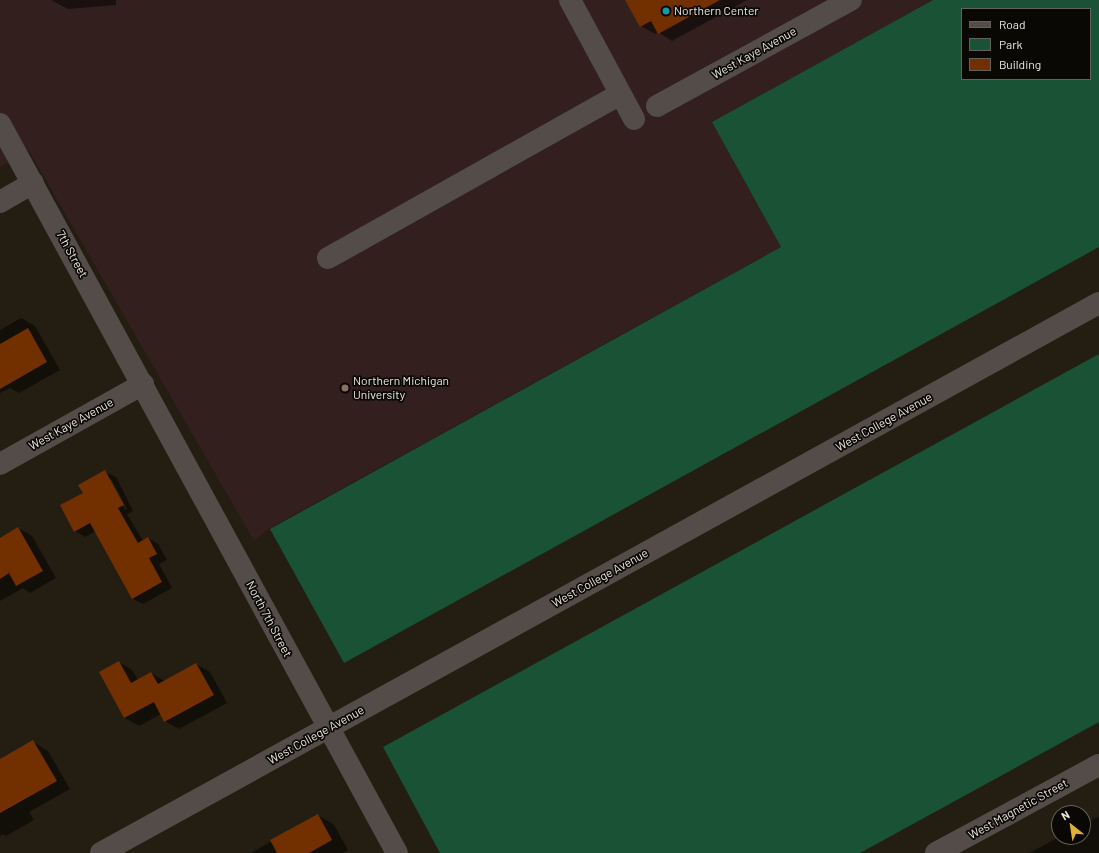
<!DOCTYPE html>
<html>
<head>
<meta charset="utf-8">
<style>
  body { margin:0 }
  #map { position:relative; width:1099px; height:853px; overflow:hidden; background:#231d12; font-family:Barlow,sans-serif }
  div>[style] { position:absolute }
  .education>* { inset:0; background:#321f1e }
  .green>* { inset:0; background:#195235 }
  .shadow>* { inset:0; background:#0007 }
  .building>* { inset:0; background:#722f00 }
  .minor>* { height:22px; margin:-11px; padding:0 11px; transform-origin:11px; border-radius:11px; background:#534c49 }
  .dots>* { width:11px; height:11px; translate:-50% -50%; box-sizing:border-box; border:2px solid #0a0804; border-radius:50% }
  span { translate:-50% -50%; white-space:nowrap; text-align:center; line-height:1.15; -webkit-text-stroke:3.5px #0a0804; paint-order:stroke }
  .poi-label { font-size:12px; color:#ece8e0 }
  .left { translate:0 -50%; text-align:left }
  .street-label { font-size:12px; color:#ece8e0 }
  .legend { position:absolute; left:961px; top:8px; width:130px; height:72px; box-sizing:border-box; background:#0a0804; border:1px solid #64625c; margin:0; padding:5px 7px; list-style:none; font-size:12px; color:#ece8e0 }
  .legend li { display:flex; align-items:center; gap:8px; height:20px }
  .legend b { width:20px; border:1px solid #64625c }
  .north { position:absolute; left:1051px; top:805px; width:40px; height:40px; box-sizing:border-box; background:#0a0804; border:1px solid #64625c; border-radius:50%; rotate:330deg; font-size:11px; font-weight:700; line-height:16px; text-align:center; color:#ece8e0 }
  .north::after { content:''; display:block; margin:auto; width:14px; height:18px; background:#e0b034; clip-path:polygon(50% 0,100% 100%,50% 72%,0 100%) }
</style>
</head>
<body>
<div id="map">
  <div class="education">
    <div style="clip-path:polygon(0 0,933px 0,712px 122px,781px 247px,270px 528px,254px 541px,29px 151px,0 167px)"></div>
  </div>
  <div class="green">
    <div style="clip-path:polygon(evenodd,933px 0,1099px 0,1099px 247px,344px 663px,270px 529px,781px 247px,712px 122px,933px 0,962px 9px,1090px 9px,1090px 79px,962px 79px,962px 9px)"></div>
    <div style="clip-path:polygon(1099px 354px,1099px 722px,860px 853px,440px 853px,383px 747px)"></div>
  </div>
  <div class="shadow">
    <div style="clip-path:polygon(51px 0,116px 0,116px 5px,68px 9px)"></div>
    <div style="clip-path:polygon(627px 0,747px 0,672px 41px,658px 32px,655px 34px,641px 26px)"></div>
    <div style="clip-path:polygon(21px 318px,35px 326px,60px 370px,19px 393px,10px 388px,0 393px,0 330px)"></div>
    <div style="clip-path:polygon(evenodd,105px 472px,116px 477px,133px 511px,127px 514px,143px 541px,148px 538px,158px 544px,167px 560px,159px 564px,172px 588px,143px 604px,133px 599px,96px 531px,85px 537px,75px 531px,84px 493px,105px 472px,109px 479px,111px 479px,127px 509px,125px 510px,109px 479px)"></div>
    <div style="clip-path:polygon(18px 528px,32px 536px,56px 578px,30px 593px,23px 588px,0 601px,0 539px)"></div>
    <div style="clip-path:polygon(119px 662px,132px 670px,138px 680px,151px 673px,165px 681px,196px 664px,210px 672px,227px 703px,179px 729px,165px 721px,161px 714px,139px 726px,125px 718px,100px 673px)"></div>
    <div style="clip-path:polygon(35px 743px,48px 751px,70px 789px,29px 812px,34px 820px,6px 836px,3px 834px,0 836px,0 763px)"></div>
    <div style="clip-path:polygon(318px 815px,334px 825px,348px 850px,342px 853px,251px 853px)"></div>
    <div style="clip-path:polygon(1099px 816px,1099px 853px,1029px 853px,1059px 837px,1083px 837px,1083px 825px)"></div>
  </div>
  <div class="building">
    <div style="clip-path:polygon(625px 0,720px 0,658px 34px,651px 21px,640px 27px)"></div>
    <div style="clip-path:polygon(28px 328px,47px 362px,0 389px,0 344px)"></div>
    <div style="clip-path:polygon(105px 470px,124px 505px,118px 508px,138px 543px,148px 537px,157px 554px,149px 558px,162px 582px,132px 599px,90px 523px,74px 532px,60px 505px,83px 493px,78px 485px)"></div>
    <div style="clip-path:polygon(18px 527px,43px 571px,16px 586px,9px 573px,0 579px,0 538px)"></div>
    <div style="clip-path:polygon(119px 661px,131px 683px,151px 672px,158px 684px,196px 663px,214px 695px,164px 722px,154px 702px,124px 718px,99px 672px)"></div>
    <div style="clip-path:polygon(33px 740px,57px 781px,0 813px,0 759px)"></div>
    <div style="clip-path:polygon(318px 814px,332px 840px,309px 853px,277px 853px,270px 840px)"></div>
  </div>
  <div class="minor">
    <div style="left:570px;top:0;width:135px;rotate:61.7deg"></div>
    <div style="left:657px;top:106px;width:221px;rotate:-28.7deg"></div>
    <div style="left:0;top:124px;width:830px;rotate:61.43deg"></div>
    <div style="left:0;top:202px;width:38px;rotate:-30deg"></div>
    <div style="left:328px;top:258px;width:335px;rotate:-29.3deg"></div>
    <div style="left:0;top:464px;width:164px;rotate:-29.2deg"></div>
    <div style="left:101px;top:853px;width:1140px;rotate:-28.86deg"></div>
    <div style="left:936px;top:853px;width:185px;rotate:-28.4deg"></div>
  </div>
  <div class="dots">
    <div style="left:666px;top:11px;background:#0f9aa8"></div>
    <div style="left:345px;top:388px;background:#8d6e63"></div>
  </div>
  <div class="poi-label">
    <span class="left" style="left:674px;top:11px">Northern Center</span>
    <span class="left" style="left:353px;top:388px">Northern Michigan<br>University</span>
  </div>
  <div class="street-label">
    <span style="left:754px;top:53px;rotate:-29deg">West Kaye Avenue</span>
    <span style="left:72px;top:254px;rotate:61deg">7th Street</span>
    <span style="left:884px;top:422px;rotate:-29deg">West College Avenue</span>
    <span style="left:71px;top:424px;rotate:-29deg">West Kaye Avenue</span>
    <span style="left:600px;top:578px;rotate:-29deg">West College Avenue</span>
    <span style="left:269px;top:619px;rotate:62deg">North 7th Street</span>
    <span style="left:316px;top:735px;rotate:-29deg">West College Avenue</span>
    <span style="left:1018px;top:809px;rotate:-29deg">West Magnetic Street</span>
  </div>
  <ul class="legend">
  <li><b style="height:5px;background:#534c49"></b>Road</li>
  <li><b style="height:11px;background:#195235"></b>Park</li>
  <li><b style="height:11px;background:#722f00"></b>Building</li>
  </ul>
  <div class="north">N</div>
</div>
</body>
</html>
